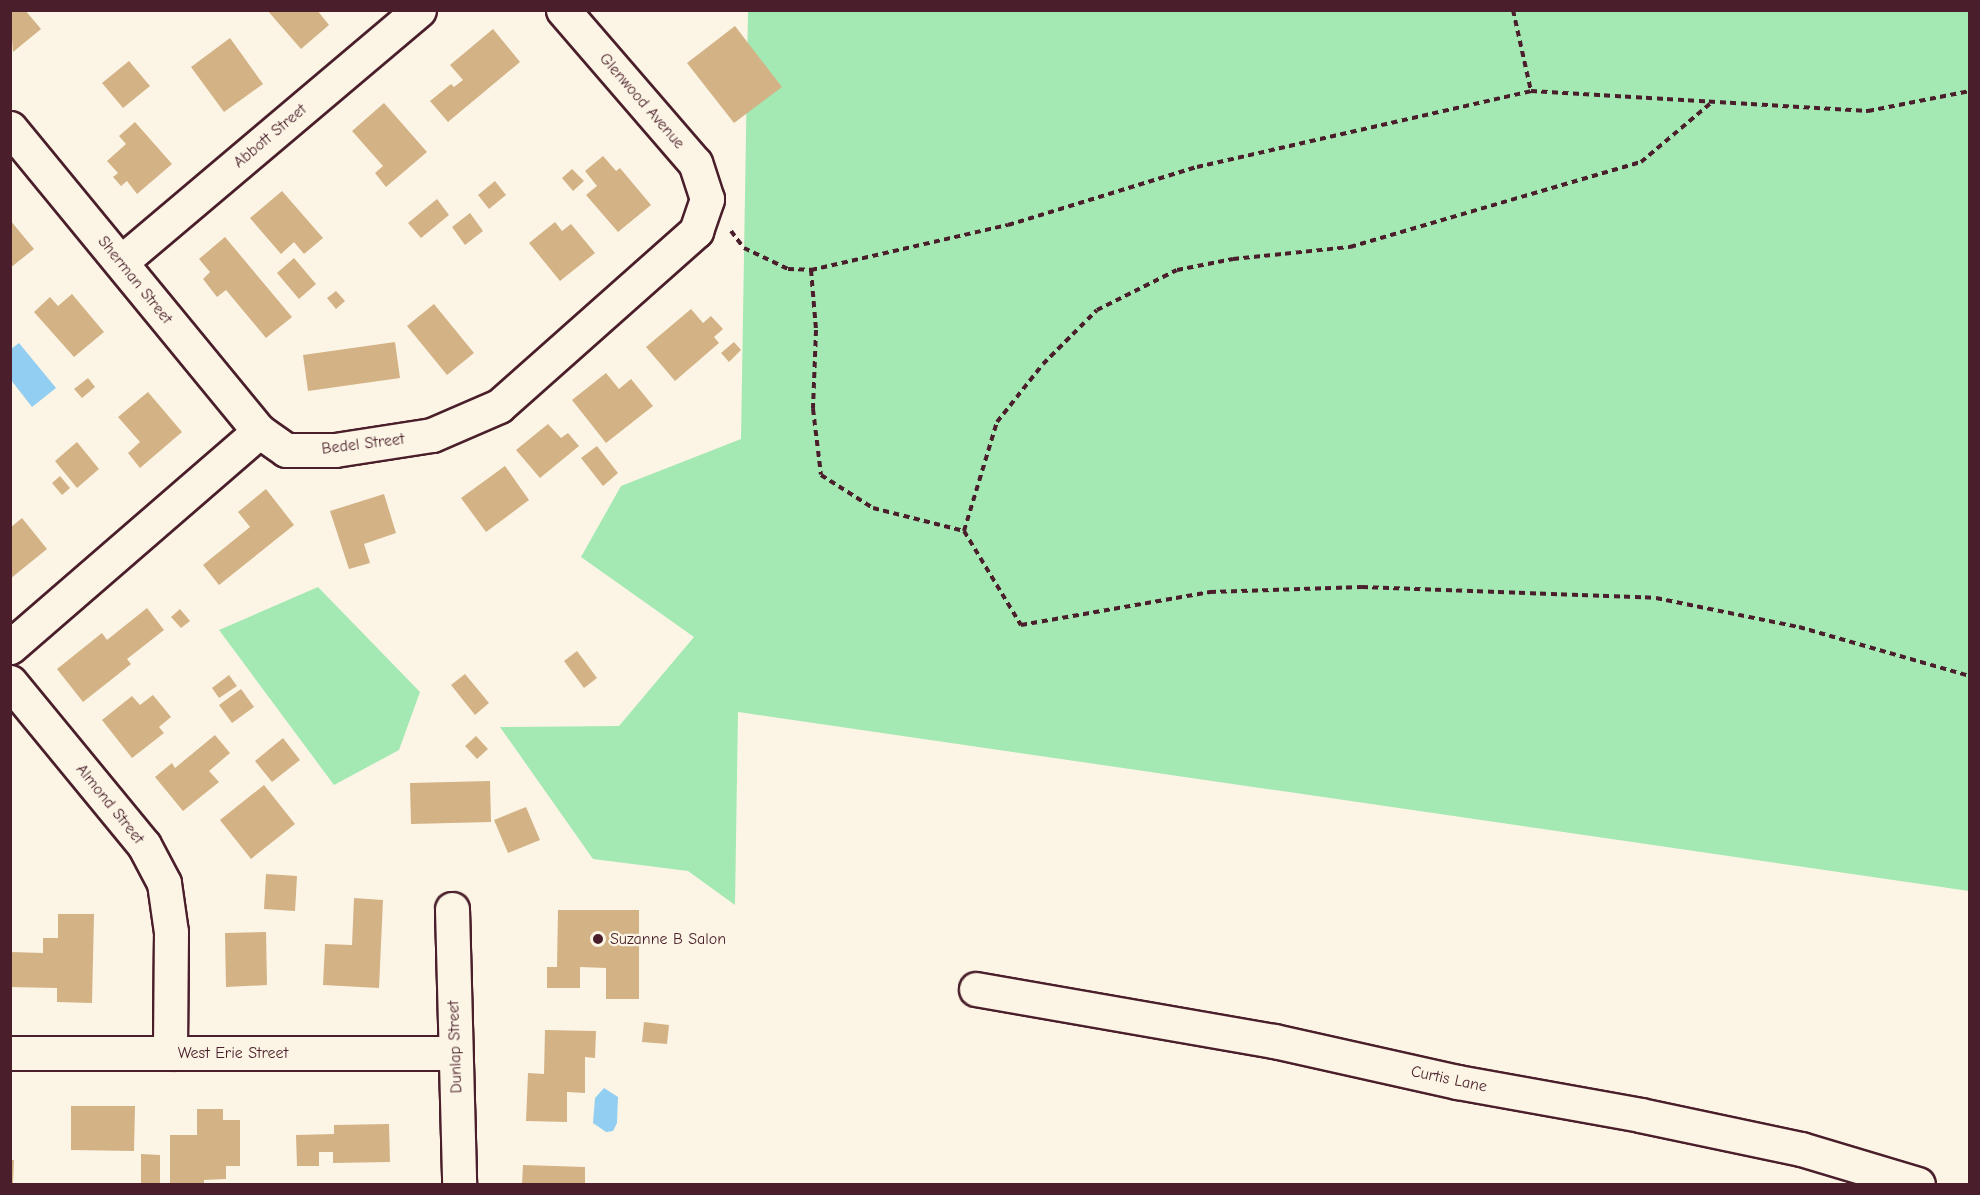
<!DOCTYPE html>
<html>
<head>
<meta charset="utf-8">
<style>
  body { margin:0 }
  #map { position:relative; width:1980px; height:1195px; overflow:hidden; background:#fcf5e5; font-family:"Comic Neue",sans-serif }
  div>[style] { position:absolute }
  .green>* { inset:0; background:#a4e8b3 }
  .water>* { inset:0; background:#92cdf2 }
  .building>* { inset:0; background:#d3b286 }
  .path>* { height:4px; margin-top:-2px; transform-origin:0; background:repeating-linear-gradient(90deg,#4a1f2b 0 6px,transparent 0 10.5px) }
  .roads { filter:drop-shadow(2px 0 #4a1f2b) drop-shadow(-2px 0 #4a1f2b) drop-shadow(0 2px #4a1f2b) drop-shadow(0 -2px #4a1f2b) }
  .minor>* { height:33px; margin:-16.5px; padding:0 16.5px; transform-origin:16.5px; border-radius:16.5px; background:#fcf5e5 }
  .dots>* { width:16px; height:16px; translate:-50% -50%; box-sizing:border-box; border:3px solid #fcf5e5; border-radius:50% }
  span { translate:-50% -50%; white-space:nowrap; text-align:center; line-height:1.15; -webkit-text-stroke:4.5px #fcf5e5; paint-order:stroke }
  .street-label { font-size:16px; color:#4a1f2b }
  .poi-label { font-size:16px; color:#4a1f2b }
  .left { translate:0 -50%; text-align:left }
  .frame { position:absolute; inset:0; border:12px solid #4a1f2b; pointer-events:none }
</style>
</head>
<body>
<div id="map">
  <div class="green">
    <div style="clip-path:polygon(748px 11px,1969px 11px,1969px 891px,738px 712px,735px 905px,688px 871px,593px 859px,500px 727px,619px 726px,694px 637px,581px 557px,621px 486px,741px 439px)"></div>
    <div style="clip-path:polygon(318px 587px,420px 692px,399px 750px,334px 785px,219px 630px)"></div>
  </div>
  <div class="water">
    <div style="clip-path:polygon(19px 343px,56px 388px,32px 407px,11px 380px,11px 349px)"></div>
    <div style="clip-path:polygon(604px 1088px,618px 1097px,617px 1123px,613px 1131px,606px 1132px,593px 1123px,595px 1098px)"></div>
  </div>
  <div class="building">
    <div style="clip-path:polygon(10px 10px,25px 10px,41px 29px,13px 52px)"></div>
    <div style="clip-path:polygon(267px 10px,317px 10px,329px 25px,301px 49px)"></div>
    <div style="clip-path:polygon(735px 26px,782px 87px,734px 123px,687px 63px)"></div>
    <div style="clip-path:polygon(493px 29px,520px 62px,448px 122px,430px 101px,451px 84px,454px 87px,463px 80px,450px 65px)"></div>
    <div style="clip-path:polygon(230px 38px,263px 84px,224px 112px,191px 67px)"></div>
    <div style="clip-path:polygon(129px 61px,150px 86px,123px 108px,102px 83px)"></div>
    <div style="clip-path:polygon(384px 103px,427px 152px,386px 187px,375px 173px,383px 166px,352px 131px)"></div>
    <div style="clip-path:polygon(135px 122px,172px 164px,137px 194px,127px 181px,121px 186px,113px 177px,118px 173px,107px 161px,126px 144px,119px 136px)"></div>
    <div style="clip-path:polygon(603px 156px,616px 171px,620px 168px,651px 205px,618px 232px,586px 195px,597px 186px,585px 171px)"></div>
    <div style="clip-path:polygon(572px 169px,584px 181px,573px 191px,562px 178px)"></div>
    <div style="clip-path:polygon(495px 181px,506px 195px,489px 209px,478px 195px)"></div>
    <div style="clip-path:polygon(282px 191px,323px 238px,304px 254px,294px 242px,281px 254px,250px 218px)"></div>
    <div style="clip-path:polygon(437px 199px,449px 215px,421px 238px,408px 223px)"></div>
    <div style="clip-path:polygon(470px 213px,483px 231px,465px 245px,452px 227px)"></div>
    <div style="clip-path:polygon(10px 220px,34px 249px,10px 268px)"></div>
    <div style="clip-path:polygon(555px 222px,562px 231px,571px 224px,595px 253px,560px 281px,529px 243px)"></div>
    <div style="clip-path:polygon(225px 237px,292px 317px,266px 338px,226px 290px,217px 297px,203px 279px,210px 272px,199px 259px)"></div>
    <div style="clip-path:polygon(294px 258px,316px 284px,299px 299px,277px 273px)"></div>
    <div style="clip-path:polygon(336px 291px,345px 301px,336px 309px,327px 298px)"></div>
    <div style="clip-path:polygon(72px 294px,104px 332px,74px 357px,34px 312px,50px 297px,58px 306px)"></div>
    <div style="clip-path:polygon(434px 304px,474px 353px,447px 375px,407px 326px)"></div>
    <div style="clip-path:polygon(691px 309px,703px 323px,711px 316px,723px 329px,714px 337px,719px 343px,675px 381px,646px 347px)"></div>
    <div style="clip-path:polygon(395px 342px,400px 378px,308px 391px,303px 355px)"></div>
    <div style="clip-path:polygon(734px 342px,741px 350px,729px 362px,721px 353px)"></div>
    <div style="clip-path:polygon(606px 373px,619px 389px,631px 379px,653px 406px,606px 443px,572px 400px)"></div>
    <div style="clip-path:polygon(88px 378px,95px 387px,82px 398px,74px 389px)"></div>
    <div style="clip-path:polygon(148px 392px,182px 432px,140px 468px,128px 453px,140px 442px,118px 417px)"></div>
    <div style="clip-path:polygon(548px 424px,561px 438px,568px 433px,579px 446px,540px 478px,516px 450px)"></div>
    <div style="clip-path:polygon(77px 442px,99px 469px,77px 488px,55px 461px)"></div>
    <div style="clip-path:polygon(597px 446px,618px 473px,603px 486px,581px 458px)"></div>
    <div style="clip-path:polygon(505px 466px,529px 500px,486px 532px,461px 498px)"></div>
    <div style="clip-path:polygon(60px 476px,70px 488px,62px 495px,52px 483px)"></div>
    <div style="clip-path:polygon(266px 489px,294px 525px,219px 585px,203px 565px,250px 527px,238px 512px)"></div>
    <div style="clip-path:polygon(384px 494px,396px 533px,364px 544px,370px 563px,349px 569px,330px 511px)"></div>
    <div style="clip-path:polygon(22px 518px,47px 549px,10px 579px,10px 528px)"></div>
    <div style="clip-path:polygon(147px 608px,164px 630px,127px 659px,131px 664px,83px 702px,57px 669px,102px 633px,107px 640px)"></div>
    <div style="clip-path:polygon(180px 609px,190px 621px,181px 628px,171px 617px)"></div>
    <div style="clip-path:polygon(577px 651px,597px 678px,584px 688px,564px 661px)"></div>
    <div style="clip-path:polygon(465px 674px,489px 703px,475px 715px,451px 685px)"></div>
    <div style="clip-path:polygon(229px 675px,237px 686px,219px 698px,212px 688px)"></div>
    <div style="clip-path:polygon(241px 689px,254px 707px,232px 723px,219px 705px)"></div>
    <div style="clip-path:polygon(153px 695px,171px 717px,159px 727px,164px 733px,132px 758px,102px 720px,132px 696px,140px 705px)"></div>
    <div style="clip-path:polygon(215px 735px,230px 753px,209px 771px,219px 782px,183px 811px,155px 777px,172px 763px,175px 768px)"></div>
    <div style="clip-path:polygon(476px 736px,488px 749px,477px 759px,465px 746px)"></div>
    <div style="clip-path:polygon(283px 738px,300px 760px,272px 782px,255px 761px)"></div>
    <div style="clip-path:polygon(490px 781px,491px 822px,411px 824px,410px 783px)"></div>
    <div style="clip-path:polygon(264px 785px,295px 824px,251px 859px,220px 820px)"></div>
    <div style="clip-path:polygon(526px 807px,540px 840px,508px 853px,494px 820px)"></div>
    <div style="clip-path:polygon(266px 874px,297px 876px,295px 911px,264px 909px)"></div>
    <div style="clip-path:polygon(354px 898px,383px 900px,379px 988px,323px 985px,325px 944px,352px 945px)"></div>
    <div style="clip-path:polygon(558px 910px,639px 910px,639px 999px,606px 999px,606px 968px,580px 967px,580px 988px,547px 988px,547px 967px,557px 967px)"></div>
    <div style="clip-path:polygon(58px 914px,94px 914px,92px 1003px,57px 1002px,57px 988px,10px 987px,10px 952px,43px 953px,43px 938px,58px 938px)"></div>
    <div style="clip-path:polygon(266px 932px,267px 985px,226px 987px,225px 933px)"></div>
    <div style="clip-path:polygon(644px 1022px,669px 1025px,667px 1044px,642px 1042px)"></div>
    <div style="clip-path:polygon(545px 1030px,596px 1031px,595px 1058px,585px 1057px,585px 1093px,567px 1092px,567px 1122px,526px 1121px,528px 1073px,544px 1074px)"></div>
    <div style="clip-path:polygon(71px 1106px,135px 1106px,134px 1151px,71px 1150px)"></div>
    <div style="clip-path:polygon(197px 1109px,223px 1109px,223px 1120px,240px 1120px,240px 1166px,226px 1166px,226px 1179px,204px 1180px,204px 1184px,170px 1184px,170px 1135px,197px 1135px)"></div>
    <div style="clip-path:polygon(389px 1124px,390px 1162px,333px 1163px,333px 1152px,319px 1152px,319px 1166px,297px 1166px,296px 1135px,334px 1134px,334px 1125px)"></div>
    <div style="clip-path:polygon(141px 1154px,160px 1155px,160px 1184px,141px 1184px)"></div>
    <div style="clip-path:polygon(10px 1160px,14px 1160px,13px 1184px,10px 1184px)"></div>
    <div style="clip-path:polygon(523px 1165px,585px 1167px,585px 1184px,522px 1184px)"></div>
  </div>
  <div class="path">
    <div style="left:1513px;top:10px;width:83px;rotate:77.5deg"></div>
    <div style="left:731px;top:231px;width:21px;rotate:53deg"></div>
    <div style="left:744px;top:248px;width:49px;rotate:25.5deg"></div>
    <div style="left:788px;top:269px;width:23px;rotate:2deg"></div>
    <div style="left:811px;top:270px;width:202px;rotate:-12.9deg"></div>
    <div style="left:1008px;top:225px;width:198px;rotate:-17.1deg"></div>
    <div style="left:1197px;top:167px;width:343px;rotate:-12.8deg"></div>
    <div style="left:1531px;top:91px;width:338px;rotate:3.4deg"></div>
    <div style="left:1868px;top:111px;width:104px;rotate:-11.1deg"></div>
    <div style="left:811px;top:270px;width:60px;rotate:85.2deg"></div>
    <div style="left:816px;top:330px;width:79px;rotate:92.2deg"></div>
    <div style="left:813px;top:409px;width:66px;rotate:83.1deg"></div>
    <div style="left:821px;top:475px;width:62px;rotate:32.4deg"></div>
    <div style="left:873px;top:508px;width:94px;rotate:14.2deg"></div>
    <div style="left:964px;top:531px;width:110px;rotate:58.8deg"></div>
    <div style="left:1021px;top:625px;width:192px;rotate:-9.9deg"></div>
    <div style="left:1210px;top:592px;width:152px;rotate:-1.9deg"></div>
    <div style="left:1362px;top:587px;width:294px;rotate:2.1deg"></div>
    <div style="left:1656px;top:598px;width:146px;rotate:11.5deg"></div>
    <div style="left:1799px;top:627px;width:178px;rotate:16deg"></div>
    <div style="left:964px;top:531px;width:114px;rotate:-73.2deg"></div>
    <div style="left:997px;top:422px;width:74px;rotate:-51.6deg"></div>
    <div style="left:1043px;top:364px;width:76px;rotate:-45deg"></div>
    <div style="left:1097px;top:310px;width:89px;rotate:-26.6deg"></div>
    <div style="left:1177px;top:270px;width:57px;rotate:-11.1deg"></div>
    <div style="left:1233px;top:259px;width:118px;rotate:-5.9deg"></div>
    <div style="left:1350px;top:247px;width:303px;rotate:-16.3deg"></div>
    <div style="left:1641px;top:162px;width:93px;rotate:-40.2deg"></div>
  </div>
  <div class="roads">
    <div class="minor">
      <div style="left:10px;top:128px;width:392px;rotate:50.6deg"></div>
      <div style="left:121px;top:262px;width:390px;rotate:-40.2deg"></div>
      <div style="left:10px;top:647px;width:330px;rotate:-40.9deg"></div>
      <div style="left:259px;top:431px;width:33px;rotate:35deg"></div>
      <div style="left:286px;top:450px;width:49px"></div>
      <div style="left:335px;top:450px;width:98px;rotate:-8.8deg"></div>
      <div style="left:432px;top:435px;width:73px;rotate:-23.4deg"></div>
      <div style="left:499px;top:406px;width:264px;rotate:-41.6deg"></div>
      <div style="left:696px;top:231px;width:34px;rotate:-71deg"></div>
      <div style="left:707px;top:199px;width:38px;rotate:-108deg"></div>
      <div style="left:695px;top:163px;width:202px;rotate:-130.8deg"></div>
      <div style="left:10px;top:682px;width:211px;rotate:50.6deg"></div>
      <div style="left:144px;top:845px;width:43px;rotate:62.2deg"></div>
      <div style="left:164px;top:883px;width:49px;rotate:81.9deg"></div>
      <div style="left:171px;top:932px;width:121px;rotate:90.5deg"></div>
      <div style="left:452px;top:909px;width:275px;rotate:88.5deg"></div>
      <div style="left:976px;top:989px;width:303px;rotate:9.9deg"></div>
      <div style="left:1274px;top:1041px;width:188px;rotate:12.6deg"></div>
      <div style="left:1457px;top:1082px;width:186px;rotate:10.2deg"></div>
      <div style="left:1640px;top:1115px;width:165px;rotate:11.9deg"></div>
      <div style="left:1801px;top:1149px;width:122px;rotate:16.7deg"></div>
      <div style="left:10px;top:1053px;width:445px"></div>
    </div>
  </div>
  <div class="dots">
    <div style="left:598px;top:939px;background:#4a1f2b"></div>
  </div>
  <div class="street-label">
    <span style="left:642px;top:101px;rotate:49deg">Glenwood Avenue</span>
    <span style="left:270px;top:136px;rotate:-40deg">Abbott Street</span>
    <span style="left:135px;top:280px;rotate:51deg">Sherman Street</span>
    <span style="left:363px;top:444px;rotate:-7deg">Bedel Street</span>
    <span style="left:110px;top:804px;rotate:51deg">Almond Street</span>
    <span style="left:455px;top:1047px;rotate:-92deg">Dunlap Street</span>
    <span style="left:233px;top:1053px">West Erie Street</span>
    <span style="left:1449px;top:1079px;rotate:12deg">Curtis Lane</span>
  </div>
  <div class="poi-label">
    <span class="left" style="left:610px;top:939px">Suzanne B Salon</span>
  </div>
  <div class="frame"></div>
</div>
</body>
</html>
